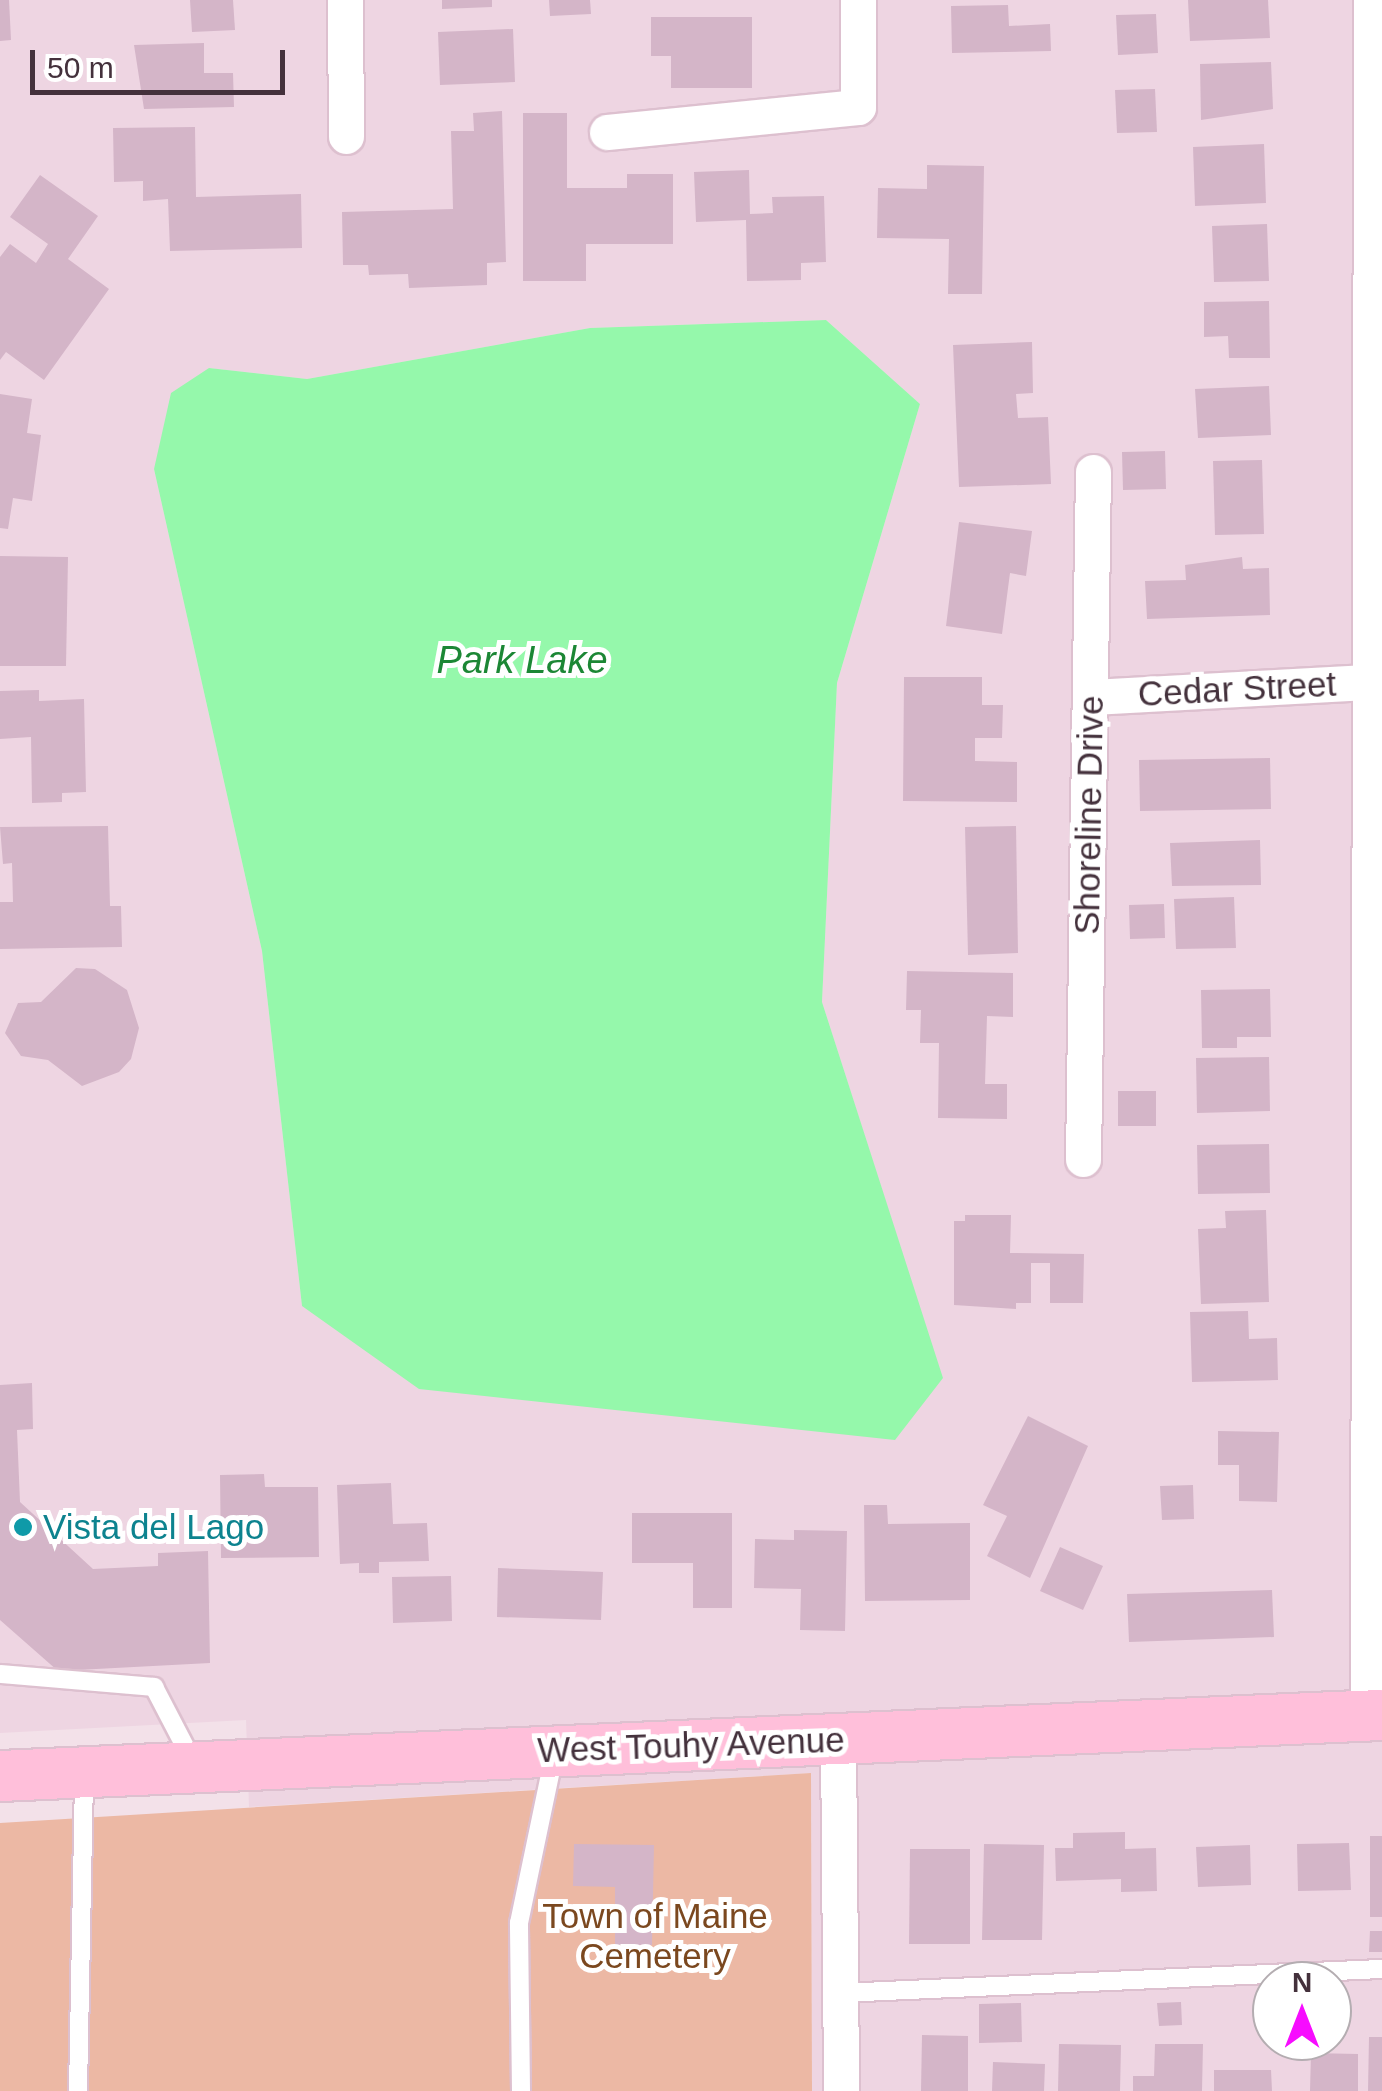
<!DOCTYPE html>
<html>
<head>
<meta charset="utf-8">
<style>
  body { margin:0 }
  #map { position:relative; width:1382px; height:2091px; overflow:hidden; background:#f3e1e9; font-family:Helvetica,sans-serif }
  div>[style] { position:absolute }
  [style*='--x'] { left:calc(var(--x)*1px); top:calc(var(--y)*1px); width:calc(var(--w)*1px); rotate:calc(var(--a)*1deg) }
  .residential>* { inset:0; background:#eed5e2 }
  .green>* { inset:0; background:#ecb8a4 }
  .water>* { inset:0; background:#95f8ab }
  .building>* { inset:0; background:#d4b5c8 }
  .roads { filter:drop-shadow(2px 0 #ddc0cf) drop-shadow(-2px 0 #ddc0cf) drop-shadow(0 2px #ddc0cf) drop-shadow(0 -2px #ddc0cf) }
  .service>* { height:18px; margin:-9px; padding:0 9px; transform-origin:9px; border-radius:9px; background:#fff }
  .minor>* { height:35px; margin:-17.5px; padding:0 17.5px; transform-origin:17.5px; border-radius:17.5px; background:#fff }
  .secondary>* { height:50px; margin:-25px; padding:0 25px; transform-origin:25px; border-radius:25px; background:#ffbfda }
  .dots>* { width:28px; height:28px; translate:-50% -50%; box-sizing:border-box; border:5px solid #fff; border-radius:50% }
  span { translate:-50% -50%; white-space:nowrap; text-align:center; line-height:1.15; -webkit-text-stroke:10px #fff; paint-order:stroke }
  .street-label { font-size:35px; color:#44313c }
  .culture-label { font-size:35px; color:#0d838f }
  .left { translate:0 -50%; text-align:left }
  .park-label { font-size:35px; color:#7b481f }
  .water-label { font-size:38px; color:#1c8735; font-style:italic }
  .north { position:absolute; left:1252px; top:1961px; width:100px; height:100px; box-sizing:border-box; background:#fff; border:2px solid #b4adb1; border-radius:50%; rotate:0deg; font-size:28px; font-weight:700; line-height:40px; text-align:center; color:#44313c }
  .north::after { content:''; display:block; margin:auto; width:35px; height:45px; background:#f70cff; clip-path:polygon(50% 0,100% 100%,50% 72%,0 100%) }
  .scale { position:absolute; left:30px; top:50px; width:255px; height:45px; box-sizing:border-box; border:5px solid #44313c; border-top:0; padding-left:12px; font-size:30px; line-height:35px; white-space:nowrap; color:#44313c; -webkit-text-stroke:8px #fff; paint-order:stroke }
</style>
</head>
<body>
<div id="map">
  <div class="residential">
    <i style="clip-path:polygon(evenodd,0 0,1382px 0,1382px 2091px,812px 2091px,811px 1773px,249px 1807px,246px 1720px,0 1733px,0 0,826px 320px,920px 404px,837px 683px,822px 1002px,942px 1378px,302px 1306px,262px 951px,154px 469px,209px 368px,307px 379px,590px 328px,826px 320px,0 0,1272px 1981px,1332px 1981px,1332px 2041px,1272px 2041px,1272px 1981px)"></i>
  </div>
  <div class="green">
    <i style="clip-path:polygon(811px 1773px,812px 2091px,0 2091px,0 1823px)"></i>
  </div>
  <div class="water">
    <i style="clip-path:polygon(826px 320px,920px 404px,837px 683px,822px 1002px,943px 1378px,895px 1440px,419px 1389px,302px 1306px,262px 951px,154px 469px,171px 393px,209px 368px,307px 379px,590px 328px)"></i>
  </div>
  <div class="building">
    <i style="clip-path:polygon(0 0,9px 0,11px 40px,0 41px)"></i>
    <i style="clip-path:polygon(190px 0,233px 0,235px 30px,192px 32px)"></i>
    <i style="clip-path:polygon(442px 0,492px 0,492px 7px,442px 9px)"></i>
    <i style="clip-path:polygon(549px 0,590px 0,591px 14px,550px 16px)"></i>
    <i style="clip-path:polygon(1188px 0,1268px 0,1270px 38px,1190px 41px)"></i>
    <i style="clip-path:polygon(1008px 5px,1009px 26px,1050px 24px,1051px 51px,952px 53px,951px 6px)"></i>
    <i style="clip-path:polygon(1156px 14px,1158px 53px,1118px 55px,1116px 15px)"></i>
    <i style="clip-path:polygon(651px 17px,752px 17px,752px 88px,671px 88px,671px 56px,651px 56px)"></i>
    <i style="clip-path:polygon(513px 29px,515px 82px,440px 85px,438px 32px)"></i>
    <i style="clip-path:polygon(204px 43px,204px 73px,233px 73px,234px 107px,144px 109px,134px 45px)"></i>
    <i style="clip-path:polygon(1271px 62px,1273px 109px,1201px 120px,1200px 64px)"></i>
    <i style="clip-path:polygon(1155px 89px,1157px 132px,1117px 133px,1115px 90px)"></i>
    <i style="clip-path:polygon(502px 111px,506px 262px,487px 263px,487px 285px,409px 288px,408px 274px,369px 275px,368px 265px,343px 265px,342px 212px,453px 209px,451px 131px,474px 131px,473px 113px)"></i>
    <i style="clip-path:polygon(523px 113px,567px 113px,567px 188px,627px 188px,627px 174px,673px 174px,673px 244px,586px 244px,586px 281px,523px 281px)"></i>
    <i style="clip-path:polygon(195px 127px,196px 197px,301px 194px,302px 248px,170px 251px,168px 199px,143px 201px,143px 181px,114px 182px,113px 128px)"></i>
    <i style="clip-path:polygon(1264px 144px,1266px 203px,1195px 206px,1193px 147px)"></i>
    <i style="clip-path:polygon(927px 165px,984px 166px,982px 294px,948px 294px,949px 239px,877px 238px,878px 188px,927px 189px)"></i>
    <i style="clip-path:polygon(749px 170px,750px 214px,773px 213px,772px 197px,824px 196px,826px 262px,801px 263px,801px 280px,747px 281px,746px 220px,696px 222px,694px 172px)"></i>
    <i style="clip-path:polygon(40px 175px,98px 216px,68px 259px,109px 289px,44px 380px,6px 352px,0 360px,0 257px,10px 244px,36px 263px,48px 244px,10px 217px)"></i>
    <i style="clip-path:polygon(1267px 224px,1269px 281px,1214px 282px,1212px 226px)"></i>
    <i style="clip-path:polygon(1269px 301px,1270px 358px,1229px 358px,1228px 336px,1204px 337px,1204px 302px)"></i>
    <i style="clip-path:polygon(1032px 342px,1033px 393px,1016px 394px,1018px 418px,1048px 417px,1051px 484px,959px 487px,953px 345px)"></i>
    <i style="clip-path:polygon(1269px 386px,1271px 435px,1198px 438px,1195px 389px)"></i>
    <i style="clip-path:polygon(0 394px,32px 399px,27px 433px,41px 435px,32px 501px,13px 498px,8px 529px,0 528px)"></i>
    <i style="clip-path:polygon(1165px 451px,1166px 489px,1123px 490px,1122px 452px)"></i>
    <i style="clip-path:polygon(1262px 460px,1264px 534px,1215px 535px,1213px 461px)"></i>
    <i style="clip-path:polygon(959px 522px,1032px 531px,1026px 576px,1010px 573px,1002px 634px,946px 626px)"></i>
    <i style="clip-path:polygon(0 556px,68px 557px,66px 666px,0 666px)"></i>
    <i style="clip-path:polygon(1242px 557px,1243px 569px,1269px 568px,1270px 615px,1147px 619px,1145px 581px,1186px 580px,1185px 565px)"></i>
    <i style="clip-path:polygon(904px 677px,982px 677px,982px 705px,1003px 705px,1002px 738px,975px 738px,975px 761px,1017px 762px,1017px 802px,903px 801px)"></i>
    <i style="clip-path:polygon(39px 690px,39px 701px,84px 699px,86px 792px,62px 793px,62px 802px,32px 803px,31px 737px,0 739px,0 691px)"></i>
    <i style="clip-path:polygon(1270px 758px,1271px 809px,1140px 811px,1139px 760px)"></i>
    <i style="clip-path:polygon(108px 826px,110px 906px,121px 906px,122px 947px,0 949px,0 902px,13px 902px,12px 863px,3px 864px,0 827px)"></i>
    <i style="clip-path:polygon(1016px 826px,1018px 953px,968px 955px,965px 827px)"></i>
    <i style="clip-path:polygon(1260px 840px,1261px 885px,1172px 886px,1170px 843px)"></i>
    <i style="clip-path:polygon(1234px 897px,1236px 948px,1176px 949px,1174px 899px)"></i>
    <i style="clip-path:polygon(1164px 904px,1165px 938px,1130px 939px,1129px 905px)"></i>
    <i style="clip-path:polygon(76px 968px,95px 969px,127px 990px,139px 1028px,131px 1059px,119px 1072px,82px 1086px,48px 1060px,21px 1056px,5px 1033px,18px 1003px,41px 1002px)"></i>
    <i style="clip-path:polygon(907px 971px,1013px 973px,1013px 1017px,987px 1016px,985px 1084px,1007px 1084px,1007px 1119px,938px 1118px,939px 1043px,920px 1043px,921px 1010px,906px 1010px)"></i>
    <i style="clip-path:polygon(1270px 989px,1271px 1037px,1237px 1037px,1237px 1048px,1202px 1048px,1201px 990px)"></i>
    <i style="clip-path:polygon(1269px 1057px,1270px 1111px,1197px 1113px,1196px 1058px)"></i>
    <i style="clip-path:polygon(1118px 1091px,1156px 1091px,1156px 1126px,1118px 1126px)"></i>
    <i style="clip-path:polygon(1269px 1144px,1270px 1193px,1198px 1194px,1197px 1145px)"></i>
    <i style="clip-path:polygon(1266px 1210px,1269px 1302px,1201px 1304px,1198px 1229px,1226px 1228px,1225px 1211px)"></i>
    <i style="clip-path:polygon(965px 1215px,1011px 1215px,1010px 1253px,1084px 1254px,1083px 1303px,1050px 1303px,1050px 1263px,1031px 1263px,1031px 1303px,1016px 1303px,1016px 1309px,954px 1305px,954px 1221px,965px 1221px)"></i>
    <i style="clip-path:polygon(1248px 1311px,1249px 1339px,1277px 1338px,1278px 1380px,1192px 1382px,1190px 1312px)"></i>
    <i style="clip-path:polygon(32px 1383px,33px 1429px,17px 1430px,20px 1502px,93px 1569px,158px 1566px,158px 1553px,208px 1551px,210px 1663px,58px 1671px,0 1620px,0 1385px)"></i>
    <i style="clip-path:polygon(1028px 1416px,1088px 1446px,1030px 1578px,987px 1556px,1007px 1516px,983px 1505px)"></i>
    <i style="clip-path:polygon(1218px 1431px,1279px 1432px,1277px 1502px,1239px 1501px,1239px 1465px,1218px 1465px)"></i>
    <i style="clip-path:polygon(264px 1474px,265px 1487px,318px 1487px,319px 1557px,221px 1558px,220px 1475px)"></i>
    <i style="clip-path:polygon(391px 1483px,393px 1524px,427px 1523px,429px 1561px,379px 1562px,379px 1573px,359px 1573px,359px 1563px,340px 1564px,337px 1485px)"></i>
    <i style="clip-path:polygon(1193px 1485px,1194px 1519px,1162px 1520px,1160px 1486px)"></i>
    <i style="clip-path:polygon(864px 1505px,887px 1505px,888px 1524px,970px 1523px,970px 1600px,865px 1601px)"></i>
    <i style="clip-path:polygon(632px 1513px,732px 1513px,732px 1608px,693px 1608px,693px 1563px,632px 1563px)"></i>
    <i style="clip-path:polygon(794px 1530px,847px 1531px,845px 1631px,800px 1630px,801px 1589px,754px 1588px,755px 1539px,794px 1540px)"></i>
    <i style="clip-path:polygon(1060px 1547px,1103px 1566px,1083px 1610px,1040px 1591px)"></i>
    <i style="clip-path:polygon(498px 1568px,603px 1572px,601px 1620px,497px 1617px)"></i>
    <i style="clip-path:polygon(451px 1576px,452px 1621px,393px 1623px,392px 1577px)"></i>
    <i style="clip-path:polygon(1272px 1590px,1274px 1637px,1129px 1642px,1127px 1594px)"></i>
    <i style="clip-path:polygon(1125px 1832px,1125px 1849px,1156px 1848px,1157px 1891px,1121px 1892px,1121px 1879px,1056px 1881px,1055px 1848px,1073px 1848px,1073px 1833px)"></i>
    <i style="clip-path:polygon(1370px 1836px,1382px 1836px,1382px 1917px,1370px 1917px)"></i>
    <i style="clip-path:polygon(1349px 1843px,1351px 1890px,1298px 1891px,1297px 1844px)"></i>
    <i style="clip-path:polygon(574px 1844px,654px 1845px,652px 1945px,615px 1945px,615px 1887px,573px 1886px)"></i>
    <i style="clip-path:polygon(984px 1844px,1044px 1845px,1042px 1940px,982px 1940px)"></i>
    <i style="clip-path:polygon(1250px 1845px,1251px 1885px,1198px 1887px,1196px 1847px)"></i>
    <i style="clip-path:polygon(910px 1849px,970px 1849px,970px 1944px,909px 1944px)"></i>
    <i style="clip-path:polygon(1370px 1931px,1382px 1931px,1382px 1952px,1369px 1952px)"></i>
    <i style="clip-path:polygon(1181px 2002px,1182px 2025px,1159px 2026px,1157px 2003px)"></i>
    <i style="clip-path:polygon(1021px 2003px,1022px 2042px,979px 2043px,979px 2004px)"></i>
    <i style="clip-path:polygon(922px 2035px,968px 2036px,968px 2091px,921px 2091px)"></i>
    <i style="clip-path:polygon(1369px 2037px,1382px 2037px,1382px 2091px,1368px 2091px)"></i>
    <i style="clip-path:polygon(1059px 2044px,1121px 2045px,1120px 2091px,1058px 2091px)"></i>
    <i style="clip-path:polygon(1155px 2044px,1203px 2044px,1202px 2091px,1133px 2091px,1133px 2076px,1154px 2076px)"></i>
    <i style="clip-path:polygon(1311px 2053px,1358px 2054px,1358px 2091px,1310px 2091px)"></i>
    <i style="clip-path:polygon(993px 2062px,1045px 2064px,1044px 2091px,992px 2091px)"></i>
    <i style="clip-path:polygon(1214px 2070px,1271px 2070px,1272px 2091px,1214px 2091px)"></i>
  </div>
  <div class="roads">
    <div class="service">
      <i style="--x:0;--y:1674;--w:155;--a:4.8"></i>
      <i style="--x:154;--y:1687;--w:85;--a:62.5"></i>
      <i style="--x:840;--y:1993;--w:543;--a:-2.54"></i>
      <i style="--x:78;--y:2091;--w:314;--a:-88.9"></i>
      <i style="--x:521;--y:2091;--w:168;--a:-90.7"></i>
      <i style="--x:519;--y:1923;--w:172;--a:-78.2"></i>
    </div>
    <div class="minor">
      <i style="--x:345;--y:0;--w:136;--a:89.6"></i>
      <i style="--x:607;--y:132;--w:252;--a:-5.7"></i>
      <i style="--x:858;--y:107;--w:107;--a:-90"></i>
      <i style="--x:1091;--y:697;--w:291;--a:-3.1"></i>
      <i style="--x:1083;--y:1159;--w:687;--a:-89.17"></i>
      <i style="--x:1368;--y:1716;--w:1716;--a:-89.9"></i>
      <i style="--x:838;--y:1739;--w:352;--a:89.5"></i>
    </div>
    <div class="secondary">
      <i style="--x:0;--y:1776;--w:1383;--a:-2.53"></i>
    </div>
  </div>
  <div class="dots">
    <i style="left:23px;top:1527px;background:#0f9aa8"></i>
  </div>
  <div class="street-label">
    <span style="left:1237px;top:689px;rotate:-3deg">Cedar Street</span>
    <span style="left:1089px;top:815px;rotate:-89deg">Shoreline Drive</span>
    <span style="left:691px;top:1745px;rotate:-2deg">West Touhy Avenue</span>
  </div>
  <div class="culture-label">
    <span class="left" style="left:43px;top:1527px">Vista del Lago</span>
  </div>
  <div class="park-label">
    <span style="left:655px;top:1936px">Town of Maine<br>Cemetery</span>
  </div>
  <div class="water-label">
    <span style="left:522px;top:661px">Park Lake</span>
  </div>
  <div class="north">N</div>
  <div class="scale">50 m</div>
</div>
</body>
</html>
